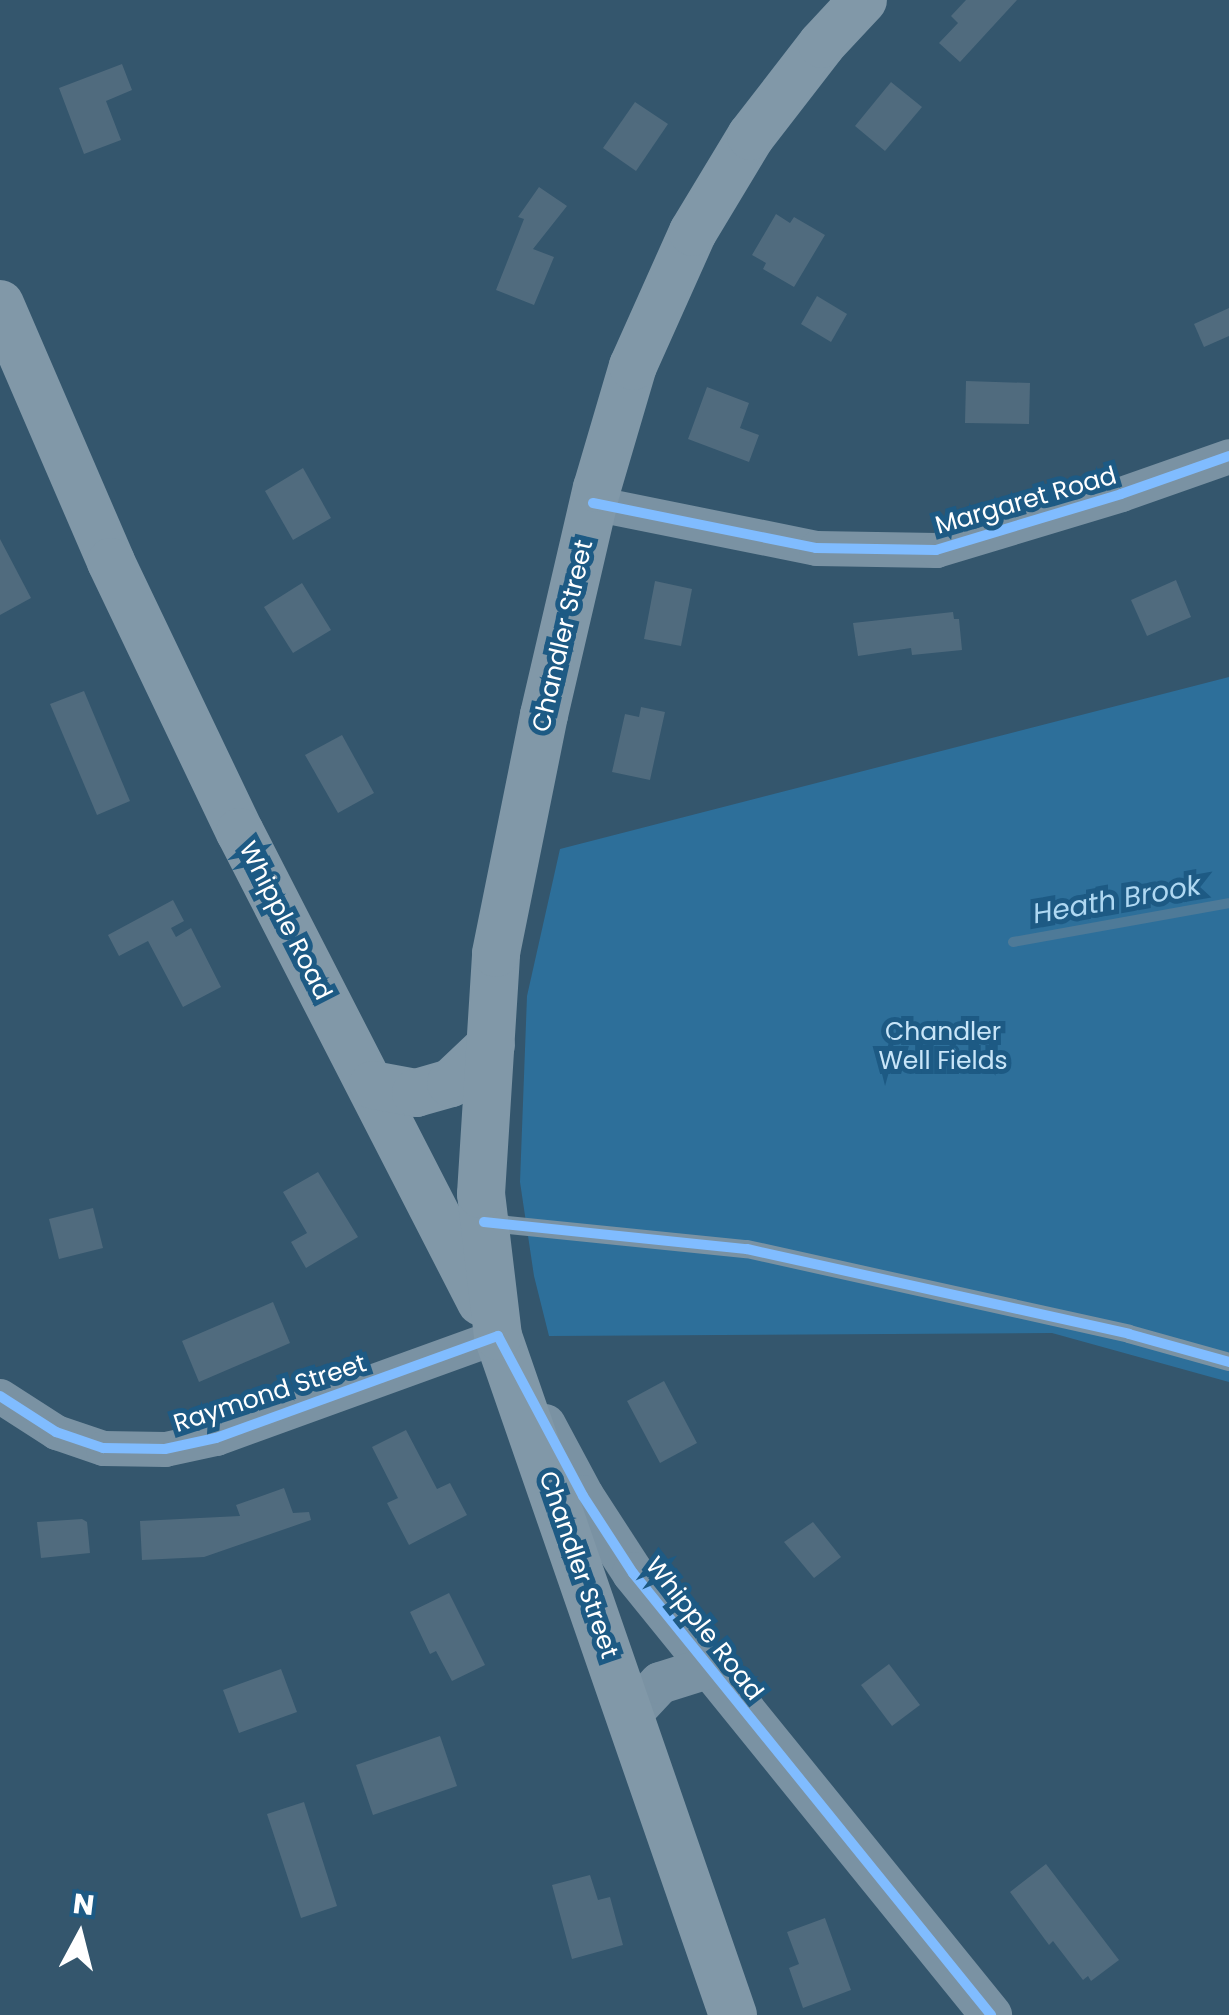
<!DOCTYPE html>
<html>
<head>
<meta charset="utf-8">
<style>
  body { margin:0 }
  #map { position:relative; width:1229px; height:2015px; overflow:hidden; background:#34566d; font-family:Poppins,sans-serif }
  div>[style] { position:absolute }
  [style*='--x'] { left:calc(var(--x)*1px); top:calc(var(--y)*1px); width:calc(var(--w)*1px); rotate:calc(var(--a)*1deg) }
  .green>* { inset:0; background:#2d6f9a }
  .stream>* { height:10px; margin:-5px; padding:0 5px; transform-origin:5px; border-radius:5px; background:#4e7a98 }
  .building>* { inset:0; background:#506b7e }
  .service>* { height:18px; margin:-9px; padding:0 9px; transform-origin:9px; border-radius:9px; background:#7a92a3 }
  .minor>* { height:35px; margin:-17.5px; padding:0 17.5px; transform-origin:17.5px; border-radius:17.5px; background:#7a92a3 }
  .tertiary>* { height:42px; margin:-21px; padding:0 21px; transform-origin:21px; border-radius:21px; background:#7a92a3 }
  .secondary>* { height:48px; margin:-24px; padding:0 24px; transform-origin:24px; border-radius:24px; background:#8198a8 }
  .cycleway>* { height:10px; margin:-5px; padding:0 5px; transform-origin:5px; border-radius:5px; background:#80bcff }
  span { translate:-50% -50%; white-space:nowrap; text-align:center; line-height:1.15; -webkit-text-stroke:10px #1d5a84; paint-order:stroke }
  .street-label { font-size:25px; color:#fff }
  .park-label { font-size:25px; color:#c8e5f8 }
  .water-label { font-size:28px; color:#afd8f2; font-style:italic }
  .north { position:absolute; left:30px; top:1885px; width:100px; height:100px; -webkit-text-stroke:8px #1d5a84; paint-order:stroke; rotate:7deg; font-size:28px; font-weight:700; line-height:40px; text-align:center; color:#fff }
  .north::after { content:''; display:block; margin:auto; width:35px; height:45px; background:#fff; clip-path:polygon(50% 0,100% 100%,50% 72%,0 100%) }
</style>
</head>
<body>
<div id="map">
  <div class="green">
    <i style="clip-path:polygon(1229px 677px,1229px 1382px,1052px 1333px,549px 1336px,534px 1276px,520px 1182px,527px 996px,560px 849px)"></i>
  </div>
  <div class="stream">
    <i style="--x:1013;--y:942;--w:219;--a:-10.2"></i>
  </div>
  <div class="building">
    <i style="clip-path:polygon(966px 0,1017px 0,960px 62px,939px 43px,958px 23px,951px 16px)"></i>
    <i style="clip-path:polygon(122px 64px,132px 90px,106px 101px,121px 140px,84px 154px,59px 88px)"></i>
    <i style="clip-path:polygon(891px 82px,922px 107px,885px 151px,855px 126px)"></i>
    <i style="clip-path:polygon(635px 102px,668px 124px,636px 171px,603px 148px)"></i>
    <i style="clip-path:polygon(539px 187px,567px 206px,533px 249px,554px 257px,534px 305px,496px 290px,524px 219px,518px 217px)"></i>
    <i style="clip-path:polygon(776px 214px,790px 223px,794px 217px,825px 235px,794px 287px,763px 269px,766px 263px,752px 255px)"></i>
    <i style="clip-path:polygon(817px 296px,847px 314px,831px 342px,801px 324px)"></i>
    <i style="clip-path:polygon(1229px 308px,1229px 336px,1204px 347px,1194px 324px)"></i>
    <i style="clip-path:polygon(966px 381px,1030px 383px,1029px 424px,965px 423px)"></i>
    <i style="clip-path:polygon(707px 387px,749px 403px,740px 428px,759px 435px,749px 462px,688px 439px)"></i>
    <i style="clip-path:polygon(303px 468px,331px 518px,293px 540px,265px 491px)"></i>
    <i style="clip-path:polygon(0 539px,31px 598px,0 615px)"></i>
    <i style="clip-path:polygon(1176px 580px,1191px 617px,1147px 636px,1131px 600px)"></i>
    <i style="clip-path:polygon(655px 581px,692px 589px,681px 646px,644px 639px)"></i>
    <i style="clip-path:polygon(302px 583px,331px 630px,293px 653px,264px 607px)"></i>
    <i style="clip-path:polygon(953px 612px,954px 619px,959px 619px,962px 650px,912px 655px,911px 648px,858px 656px,853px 623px)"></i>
    <i style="clip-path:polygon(84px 691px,130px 801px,97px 815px,50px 704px)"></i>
    <i style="clip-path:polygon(641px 707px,665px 712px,650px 780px,612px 772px,625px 714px,639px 717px)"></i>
    <i style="clip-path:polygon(342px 735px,374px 793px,338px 813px,305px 755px)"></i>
    <i style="clip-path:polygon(173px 900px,184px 921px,171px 928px,176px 937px,191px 928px,221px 987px,183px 1007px,148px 941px,119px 956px,108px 935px)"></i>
    <i style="clip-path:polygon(318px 1172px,358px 1237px,306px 1268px,291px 1242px,307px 1233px,283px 1192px)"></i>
    <i style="clip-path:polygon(93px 1208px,103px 1248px,59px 1259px,49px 1219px)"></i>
    <i style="clip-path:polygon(273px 1302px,290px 1343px,199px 1382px,182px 1341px)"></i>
    <i style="clip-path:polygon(664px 1381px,697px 1443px,660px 1463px,627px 1401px)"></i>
    <i style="clip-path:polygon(406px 1430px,437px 1489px,450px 1483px,467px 1515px,409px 1545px,387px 1503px,398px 1498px,372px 1447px)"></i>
    <i style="clip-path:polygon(284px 1488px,293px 1513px,309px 1512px,311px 1520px,204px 1557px,142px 1560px,140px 1521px,240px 1516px,236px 1505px)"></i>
    <i style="clip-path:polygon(82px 1519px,87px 1522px,90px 1553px,41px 1558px,37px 1522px)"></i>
    <i style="clip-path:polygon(813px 1522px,841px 1557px,814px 1578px,784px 1542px)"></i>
    <i style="clip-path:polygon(449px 1593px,485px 1665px,452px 1681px,436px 1651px,430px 1654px,410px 1612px)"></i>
    <i style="clip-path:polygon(889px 1664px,920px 1705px,892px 1726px,861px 1685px)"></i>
    <i style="clip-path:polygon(281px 1669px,297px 1712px,239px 1733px,223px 1690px)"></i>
    <i style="clip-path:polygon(440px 1736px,457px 1786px,373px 1815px,356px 1765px)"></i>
    <i style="clip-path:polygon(304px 1802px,337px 1906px,301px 1918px,267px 1814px)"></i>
    <i style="clip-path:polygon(1046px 1864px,1119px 1960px,1091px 1981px,1088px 1976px,1083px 1980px,1053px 1941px,1049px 1945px,1010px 1892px)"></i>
    <i style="clip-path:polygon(590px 1875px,598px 1900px,610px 1897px,623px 1945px,572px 1959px,552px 1885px)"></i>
    <i style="clip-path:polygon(825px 1918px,851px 1990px,803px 2008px,789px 1968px,799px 1964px,787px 1932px)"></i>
  </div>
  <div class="service">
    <i style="--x:489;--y:1223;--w:259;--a:5.8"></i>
    <i style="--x:747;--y:1249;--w:391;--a:12.5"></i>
    <i style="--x:1129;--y:1334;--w:104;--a:15.6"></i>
  </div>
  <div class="minor">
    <i style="--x:593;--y:503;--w:227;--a:11.4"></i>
    <i style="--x:816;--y:548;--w:120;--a:1"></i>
    <i style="--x:936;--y:550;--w:193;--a:-16.8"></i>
    <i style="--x:1121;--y:494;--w:114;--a:-19.4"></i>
    <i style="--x:0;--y:1396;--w:67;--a:32.7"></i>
    <i style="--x:56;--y:1432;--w:50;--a:18.8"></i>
    <i style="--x:103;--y:1448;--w:62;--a:0.9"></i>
    <i style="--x:165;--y:1449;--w:52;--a:-12.2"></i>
    <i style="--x:216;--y:1438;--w:300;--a:-19.9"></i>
  </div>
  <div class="tertiary">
    <i style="--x:545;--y:1425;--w:81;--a:61.8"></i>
    <i style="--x:583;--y:1496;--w:92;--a:57"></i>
    <i style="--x:633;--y:1573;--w:569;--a:50.99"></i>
    <i style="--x:629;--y:1716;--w:45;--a:-46.8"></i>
    <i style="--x:660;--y:1683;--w:50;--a:-17.4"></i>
  </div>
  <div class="secondary">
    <i style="--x:0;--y:304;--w:281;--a:66.7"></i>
    <i style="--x:111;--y:562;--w:299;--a:64.5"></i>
    <i style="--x:240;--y:832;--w:528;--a:62.85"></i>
    <i style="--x:373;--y:1085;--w:44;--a:10.5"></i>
    <i style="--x:416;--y:1093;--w:36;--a:-16"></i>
    <i style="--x:451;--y:1083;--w:55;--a:-43.5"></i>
    <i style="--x:733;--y:2015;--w:719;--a:-109.09"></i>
    <i style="--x:498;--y:1336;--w:143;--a:-96.8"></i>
    <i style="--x:481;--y:1194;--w:241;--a:-86.4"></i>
    <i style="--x:496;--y:953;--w:243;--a:-78.6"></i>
    <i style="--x:544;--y:715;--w:233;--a:-76.9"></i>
    <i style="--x:597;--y:488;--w:127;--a:-73.6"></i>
    <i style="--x:633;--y:366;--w:147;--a:-65.9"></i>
    <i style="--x:693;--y:232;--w:112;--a:-58.9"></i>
    <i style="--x:751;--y:136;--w:116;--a:-52.3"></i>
    <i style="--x:822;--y:44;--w:60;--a:-47"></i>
  </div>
  <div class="cycleway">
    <i style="--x:593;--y:503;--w:227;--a:11.4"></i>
    <i style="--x:816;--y:548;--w:120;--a:1"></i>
    <i style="--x:936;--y:550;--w:193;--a:-16.8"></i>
    <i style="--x:1121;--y:494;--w:114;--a:-19.4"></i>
    <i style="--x:484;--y:1222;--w:264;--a:5.9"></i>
    <i style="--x:747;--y:1249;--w:391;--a:12.5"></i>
    <i style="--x:1129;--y:1334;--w:104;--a:15.6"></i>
    <i style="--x:0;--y:1396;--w:67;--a:32.7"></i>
    <i style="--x:56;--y:1432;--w:50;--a:18.8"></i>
    <i style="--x:103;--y:1448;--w:62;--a:0.9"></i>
    <i style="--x:165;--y:1449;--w:52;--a:-12.2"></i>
    <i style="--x:216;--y:1438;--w:300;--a:-19.9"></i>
    <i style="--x:498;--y:1336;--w:181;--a:62"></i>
    <i style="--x:583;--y:1496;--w:92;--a:57"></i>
    <i style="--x:633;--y:1573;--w:569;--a:50.99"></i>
  </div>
  <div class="street-label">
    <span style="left:1026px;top:501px;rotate:-16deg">Margaret Road</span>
    <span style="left:563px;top:636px;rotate:-77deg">Chandler Street</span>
    <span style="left:285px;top:921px;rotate:63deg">Whipple Road</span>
    <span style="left:270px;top:1394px;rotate:-18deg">Raymond Street</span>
    <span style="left:578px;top:1565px;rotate:71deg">Chandler Street</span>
    <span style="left:704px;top:1629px;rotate:52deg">Whipple Road</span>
  </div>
  <div class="park-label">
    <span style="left:943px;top:1047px">Chandler<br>Well Fields</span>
  </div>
  <div class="water-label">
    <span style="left:1117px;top:900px;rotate:-10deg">Heath Brook</span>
  </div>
  <div class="north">N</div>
</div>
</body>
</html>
